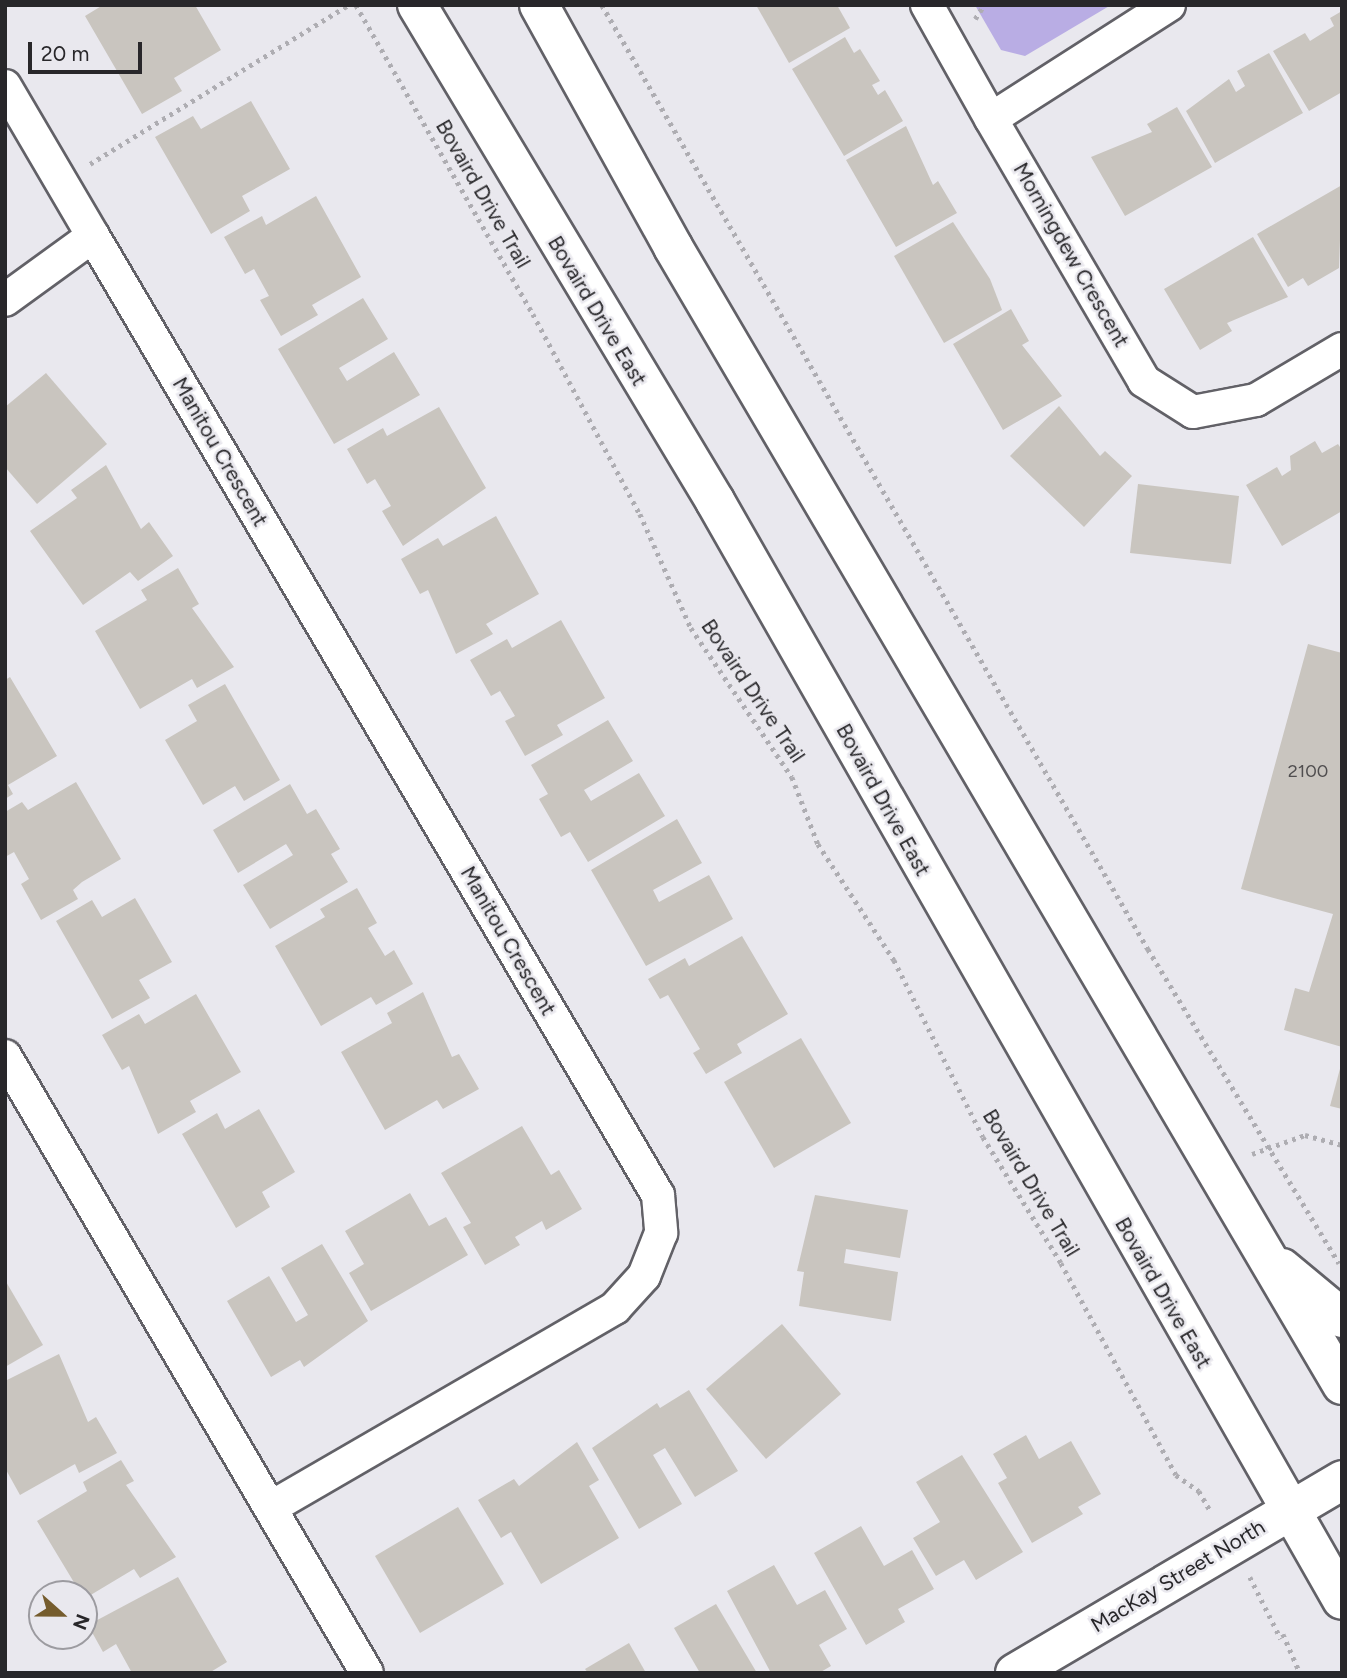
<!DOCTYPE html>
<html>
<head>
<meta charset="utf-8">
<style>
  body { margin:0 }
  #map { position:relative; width:1347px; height:1678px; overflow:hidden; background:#e9e8ee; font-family:Figtree,sans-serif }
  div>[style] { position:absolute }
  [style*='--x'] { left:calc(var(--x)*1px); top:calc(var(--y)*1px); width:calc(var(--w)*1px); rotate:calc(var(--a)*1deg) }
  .green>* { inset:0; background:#b9ade4 }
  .building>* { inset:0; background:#c9c5bf }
  .path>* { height:4.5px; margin-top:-2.25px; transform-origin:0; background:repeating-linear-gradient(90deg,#aeadb2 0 3.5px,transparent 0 8.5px) }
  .roads { filter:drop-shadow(2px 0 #626167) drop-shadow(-2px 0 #626167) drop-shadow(0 2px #626167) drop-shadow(0 -2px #626167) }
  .street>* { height:32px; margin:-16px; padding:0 16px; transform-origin:16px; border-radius:16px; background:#fff }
  .secondary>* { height:38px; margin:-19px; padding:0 19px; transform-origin:19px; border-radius:19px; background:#fff }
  span { translate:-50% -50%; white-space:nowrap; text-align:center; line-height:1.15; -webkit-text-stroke:5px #e9e8ee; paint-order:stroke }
  .number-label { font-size:18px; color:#504e4f }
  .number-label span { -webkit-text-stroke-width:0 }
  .street-label { font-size:21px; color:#28272a }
  .frame { position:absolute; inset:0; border:7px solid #28272a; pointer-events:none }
  .north { position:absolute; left:28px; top:1580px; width:70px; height:70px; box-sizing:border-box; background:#e9e8ee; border:2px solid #9c9ba0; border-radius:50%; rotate:111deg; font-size:19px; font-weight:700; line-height:28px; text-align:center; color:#28272a }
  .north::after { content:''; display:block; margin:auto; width:24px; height:32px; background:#755c2d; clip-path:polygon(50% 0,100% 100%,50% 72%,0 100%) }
  .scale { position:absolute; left:28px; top:42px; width:114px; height:32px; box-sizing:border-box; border:4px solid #28272a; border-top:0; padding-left:9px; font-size:21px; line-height:24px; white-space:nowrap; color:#28272a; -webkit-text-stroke:5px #e9e8ee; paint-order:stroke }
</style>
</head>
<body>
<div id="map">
  <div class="green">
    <i style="clip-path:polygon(975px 5px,1111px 5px,1025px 56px,1001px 50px)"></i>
  </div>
  <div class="building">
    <i style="clip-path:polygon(103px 5px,195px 5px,221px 50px,174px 78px,182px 91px,142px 114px,85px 16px)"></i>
    <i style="clip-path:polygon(756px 5px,837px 5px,850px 28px,789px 63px)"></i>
    <i style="clip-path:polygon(1342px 11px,1342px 92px,1309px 111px,1273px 51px,1305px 33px,1310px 41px,1334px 26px,1330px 18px)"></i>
    <i style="clip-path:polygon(845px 37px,854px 53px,860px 49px,880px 81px,872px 85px,878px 95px,885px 90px,903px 121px,844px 156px,792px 69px)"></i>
    <i style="clip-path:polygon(1269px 53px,1303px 113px,1215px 163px,1186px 111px,1229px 79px,1236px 92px,1245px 86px,1237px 71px)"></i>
    <i style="clip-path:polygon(251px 101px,290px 169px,242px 196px,250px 211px,211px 234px,155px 137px,193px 116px,201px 129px)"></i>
    <i style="clip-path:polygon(1177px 107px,1212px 167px,1125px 216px,1091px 157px,1152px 132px,1147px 124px)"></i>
    <i style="clip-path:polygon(906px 126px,933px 185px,938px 181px,957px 213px,896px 247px,846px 160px)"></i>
    <i style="clip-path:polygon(1342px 185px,1339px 268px,1308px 286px,1303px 278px,1288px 287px,1257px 234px)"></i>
    <i style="clip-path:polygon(316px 196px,361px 277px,312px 305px,318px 315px,281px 336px,260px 300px,269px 296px,254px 269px,245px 274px,224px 237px,262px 216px,266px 225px)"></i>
    <i style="clip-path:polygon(953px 222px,990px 279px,1002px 310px,944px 343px,894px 256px)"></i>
    <i style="clip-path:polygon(1253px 237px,1288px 297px,1227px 323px,1232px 331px,1200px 350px,1164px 289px)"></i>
    <i style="clip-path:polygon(363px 298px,388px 339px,339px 368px,347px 381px,394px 352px,420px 395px,334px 444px,278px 349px)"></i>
    <i style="clip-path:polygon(1011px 309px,1029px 341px,1022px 345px,1062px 396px,1003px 430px,953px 344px)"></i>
    <i style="clip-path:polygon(46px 373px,107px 444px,37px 504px,5px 467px,5px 407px)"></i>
    <i style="clip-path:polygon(1059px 406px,1100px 456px,1105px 451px,1132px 476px,1084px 527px,1010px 456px)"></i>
    <i style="clip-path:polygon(439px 407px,486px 488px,403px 546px,382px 511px,391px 506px,375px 479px,367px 484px,347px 449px,383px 428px,387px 436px)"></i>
    <i style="clip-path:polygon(1315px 441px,1322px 453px,1338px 444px,1342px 450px,1342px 511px,1282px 546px,1246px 485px,1277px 467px,1282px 476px,1291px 470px,1290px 456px)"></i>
    <i style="clip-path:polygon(106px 465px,141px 529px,149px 522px,173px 556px,138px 581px,130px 572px,83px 605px,30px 531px,77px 498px,71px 490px)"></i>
    <i style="clip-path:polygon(1138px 484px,1239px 496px,1231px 564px,1130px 553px)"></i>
    <i style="clip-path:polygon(496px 516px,539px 594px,486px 624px,493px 634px,456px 654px,428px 590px,420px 594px,401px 559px,438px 538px,443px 546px)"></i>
    <i style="clip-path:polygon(178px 568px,199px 604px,192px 608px,234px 667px,197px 688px,192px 679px,140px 709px,95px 631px,147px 600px,141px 590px)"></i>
    <i style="clip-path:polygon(561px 620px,605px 698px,557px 725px,563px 735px,525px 756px,505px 721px,515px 716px,500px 691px,491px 696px,470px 660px,507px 639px,512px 648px)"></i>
    <i style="clip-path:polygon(1308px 644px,1342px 653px,1342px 1047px,1284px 1030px,1295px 988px,1309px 992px,1333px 914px,1241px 889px)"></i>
    <i style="clip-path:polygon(10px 677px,57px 756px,8px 785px,13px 794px,5px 799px,5px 680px)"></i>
    <i style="clip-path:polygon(225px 684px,280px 780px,244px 801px,235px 786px,203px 805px,165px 740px,197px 721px,188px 705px)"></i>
    <i style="clip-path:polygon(608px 720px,633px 761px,584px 790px,591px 801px,639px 773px,665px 816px,588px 862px,570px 832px,561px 837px,539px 799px,548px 794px,531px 765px)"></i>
    <i style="clip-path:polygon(76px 782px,121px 859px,82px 882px,73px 890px,78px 899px,41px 920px,21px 884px,29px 879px,14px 852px,5px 857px,5px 812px,22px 802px,28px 810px)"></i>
    <i style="clip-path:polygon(290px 784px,307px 814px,316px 809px,340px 849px,331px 854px,348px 882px,270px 929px,243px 885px,293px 855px,286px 844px,238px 873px,213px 830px)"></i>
    <i style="clip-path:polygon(677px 819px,702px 863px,653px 890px,659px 902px,709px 875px,733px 919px,646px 966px,591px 870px)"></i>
    <i style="clip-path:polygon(357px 888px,377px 923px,368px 928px,385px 956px,394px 950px,413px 984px,376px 1005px,371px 997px,321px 1026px,275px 946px,325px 917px,320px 909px)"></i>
    <i style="clip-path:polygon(135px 898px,172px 962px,139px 980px,150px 998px,112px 1019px,56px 921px,92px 900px,102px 917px)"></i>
    <i style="clip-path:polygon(742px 936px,788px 1014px,737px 1044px,742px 1053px,706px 1074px,693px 1053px,700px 1049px,668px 995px,660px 999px,648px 979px,685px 958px,689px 966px)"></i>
    <i style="clip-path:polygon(423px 992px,452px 1057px,459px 1054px,479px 1089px,443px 1109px,437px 1100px,385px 1130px,341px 1052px,392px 1023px,387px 1013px)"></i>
    <i style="clip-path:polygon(196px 994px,241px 1072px,190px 1101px,196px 1112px,158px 1134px,129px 1066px,122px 1070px,102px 1035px,139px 1014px,145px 1024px)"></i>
    <i style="clip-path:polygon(801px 1038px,851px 1123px,774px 1168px,724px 1082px)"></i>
    <i style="clip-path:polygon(1341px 1065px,1342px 1065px,1342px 1109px,1330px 1106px)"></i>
    <i style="clip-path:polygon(259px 1109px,295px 1172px,262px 1192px,270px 1207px,236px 1228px,182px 1134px,217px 1113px,225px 1129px)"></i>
    <i style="clip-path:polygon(522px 1126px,551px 1175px,559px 1170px,582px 1209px,546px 1230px,542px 1221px,515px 1237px,520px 1245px,485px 1265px,463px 1227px,471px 1223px,441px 1173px)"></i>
    <i style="clip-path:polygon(410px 1193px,429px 1226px,446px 1217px,468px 1255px,371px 1311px,349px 1273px,364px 1264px,345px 1231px)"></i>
    <i style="clip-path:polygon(815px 1195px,908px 1210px,900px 1258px,846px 1249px,844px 1263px,898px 1272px,891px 1321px,799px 1306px,804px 1272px,797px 1271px)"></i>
    <i style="clip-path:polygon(322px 1244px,368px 1321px,304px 1367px,300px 1360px,271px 1377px,227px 1301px,269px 1276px,296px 1322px,308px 1315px,281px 1268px)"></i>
    <i style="clip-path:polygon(5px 1280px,43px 1345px,5px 1367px)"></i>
    <i style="clip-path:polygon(782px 1324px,841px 1394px,766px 1459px,706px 1389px)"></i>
    <i style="clip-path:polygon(59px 1354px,88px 1422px,96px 1417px,117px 1453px,79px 1473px,75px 1464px,20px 1495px,5px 1468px,5px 1381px)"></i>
    <i style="clip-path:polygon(689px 1390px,738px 1471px,695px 1497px,665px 1448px,653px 1455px,682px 1504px,639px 1529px,592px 1448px,657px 1403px,660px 1408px)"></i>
    <i style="clip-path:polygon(1026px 1435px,1039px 1459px,1071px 1441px,1101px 1494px,1078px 1507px,1083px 1514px,1032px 1543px,998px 1483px,1007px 1478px,993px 1454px)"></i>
    <i style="clip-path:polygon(577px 1442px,599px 1480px,589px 1486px,619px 1538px,541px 1584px,511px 1532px,501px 1538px,478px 1500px,514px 1479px,519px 1486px)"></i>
    <i style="clip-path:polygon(962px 1455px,1023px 1552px,976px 1580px,964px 1560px,936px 1576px,913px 1538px,940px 1522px,916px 1482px)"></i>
    <i style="clip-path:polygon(121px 1460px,134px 1481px,126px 1485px,176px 1557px,140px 1578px,134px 1569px,84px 1599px,37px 1521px,87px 1491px,83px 1482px)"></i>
    <i style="clip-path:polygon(458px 1507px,504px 1584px,420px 1633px,375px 1556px)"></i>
    <i style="clip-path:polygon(861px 1526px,884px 1566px,912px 1550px,934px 1589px,898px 1609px,905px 1622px,866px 1645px,814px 1553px)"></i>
    <i style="clip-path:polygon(774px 1565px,797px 1605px,825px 1590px,847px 1629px,819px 1645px,831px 1666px,819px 1673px,771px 1673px,727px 1591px)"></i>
    <i style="clip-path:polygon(178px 1577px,227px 1662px,209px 1673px,132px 1673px,116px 1644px,103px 1652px,88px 1625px)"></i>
    <i style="clip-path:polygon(716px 1604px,757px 1673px,700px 1673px,674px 1628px)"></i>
    <i style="clip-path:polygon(629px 1643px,646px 1673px,588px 1673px,585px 1669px)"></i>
  </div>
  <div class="path">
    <i style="--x:356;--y:5;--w:356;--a:60.2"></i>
    <i style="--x:533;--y:314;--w:227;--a:61.9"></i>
    <i style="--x:640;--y:514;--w:125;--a:65.9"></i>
    <i style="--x:691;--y:628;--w:180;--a:55.9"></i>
    <i style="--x:792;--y:777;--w:72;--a:68.8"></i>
    <i style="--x:818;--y:844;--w:139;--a:56.8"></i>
    <i style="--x:894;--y:960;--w:198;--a:63.3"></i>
    <i style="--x:983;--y:1137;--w:148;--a:58.2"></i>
    <i style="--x:1061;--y:1263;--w:241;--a:61.5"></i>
    <i style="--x:1176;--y:1475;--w:28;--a:35"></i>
    <i style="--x:1199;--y:1491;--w:24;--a:60"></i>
    <i style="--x:602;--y:5;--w:1091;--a:59.96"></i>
    <i style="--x:1148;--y:949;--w:368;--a:58.7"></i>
    <i style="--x:975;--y:19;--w:17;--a:-57"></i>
    <i style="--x:90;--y:164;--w:303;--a:-31.6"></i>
    <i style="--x:1252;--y:1154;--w:56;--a:-19.7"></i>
    <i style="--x:1305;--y:1135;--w:38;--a:15"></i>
    <i style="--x:1250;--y:1577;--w:69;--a:63.4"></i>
    <i style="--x:1283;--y:1634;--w:43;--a:66.4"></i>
  </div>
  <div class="roads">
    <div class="street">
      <i style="--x:927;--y:5;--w:131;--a:60.7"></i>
      <i style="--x:1169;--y:5;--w:211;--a:147.4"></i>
      <i style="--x:991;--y:119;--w:303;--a:59.7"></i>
      <i style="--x:1144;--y:381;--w:58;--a:32.3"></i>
      <i style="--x:1193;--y:412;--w:64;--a:-10.8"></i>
      <i style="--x:1256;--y:400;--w:100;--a:-30.7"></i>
      <i style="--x:5;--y:86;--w:174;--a:59.6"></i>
      <i style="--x:93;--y:236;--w:109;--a:144"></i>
      <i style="--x:93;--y:236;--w:1113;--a:59.5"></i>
      <i style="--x:658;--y:1195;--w:38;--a:85"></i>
      <i style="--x:661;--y:1233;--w:46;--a:111.6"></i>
      <i style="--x:644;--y:1276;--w:43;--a:132.2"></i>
      <i style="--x:615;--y:1308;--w:395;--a:149.9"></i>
      <i style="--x:5;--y:1056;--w:715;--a:59.6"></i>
    </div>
    <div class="secondary">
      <i style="--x:417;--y:5;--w:579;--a:59"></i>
      <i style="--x:715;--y:501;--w:1265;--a:60.29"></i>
      <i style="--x:539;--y:5;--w:277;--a:61"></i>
      <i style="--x:673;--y:247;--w:1320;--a:59.55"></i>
      <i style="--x:1282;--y:1268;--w:78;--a:39.8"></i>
      <i style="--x:1015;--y:1673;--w:380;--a:-30.5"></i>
    </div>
  </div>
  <div class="number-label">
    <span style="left:1308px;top:771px">2100</span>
  </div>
  <div class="street-label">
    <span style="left:483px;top:194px;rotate:60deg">Bovaird Drive Trail</span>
    <span style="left:1071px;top:255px;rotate:60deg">Morningdew Crescent</span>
    <span style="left:597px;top:311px;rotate:59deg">Bovaird Drive East</span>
    <span style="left:220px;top:452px;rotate:60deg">Manitou Crescent</span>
    <span style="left:753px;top:691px;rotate:56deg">Bovaird Drive Trail</span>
    <span style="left:883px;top:800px;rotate:61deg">Bovaird Drive East</span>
    <span style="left:508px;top:941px;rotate:60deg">Manitou Crescent</span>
    <span style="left:1031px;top:1183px;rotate:59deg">Bovaird Drive Trail</span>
    <span style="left:1163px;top:1293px;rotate:60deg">Bovaird Drive East</span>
    <span style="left:1178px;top:1576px;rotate:-31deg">MacKay Street North</span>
  </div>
  <div class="frame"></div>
  <div class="north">N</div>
  <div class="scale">20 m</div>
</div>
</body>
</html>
